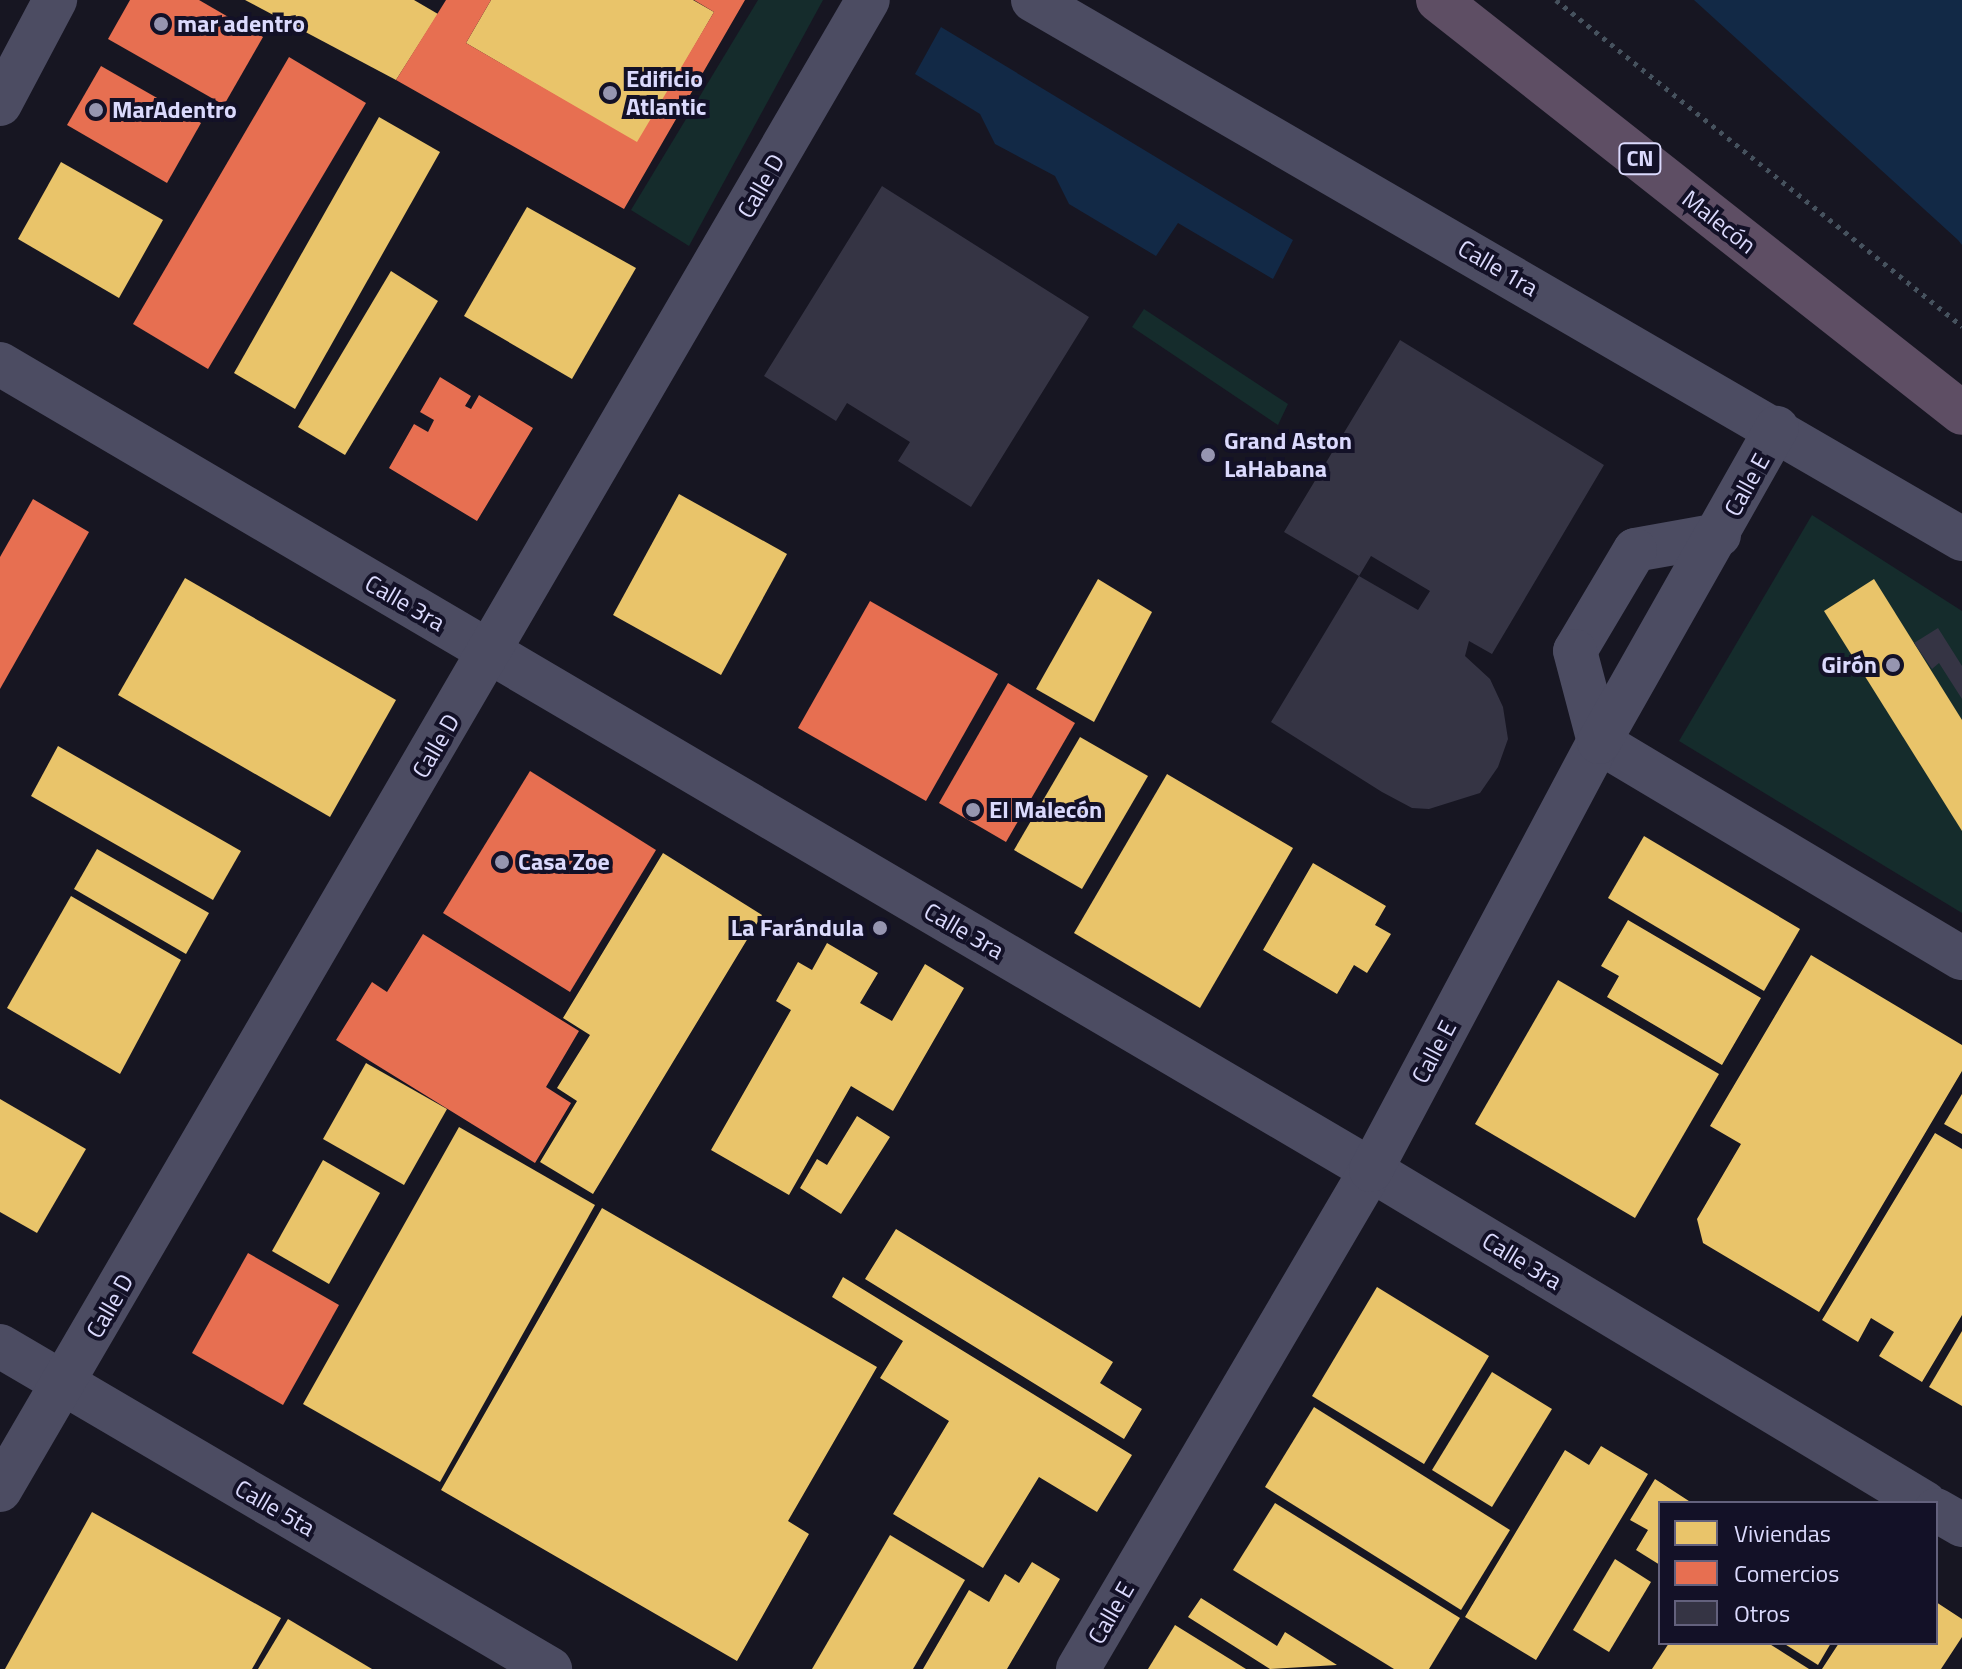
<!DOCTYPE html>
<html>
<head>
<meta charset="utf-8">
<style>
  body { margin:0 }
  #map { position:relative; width:1962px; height:1669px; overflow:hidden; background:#171622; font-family:"Titillium Web",sans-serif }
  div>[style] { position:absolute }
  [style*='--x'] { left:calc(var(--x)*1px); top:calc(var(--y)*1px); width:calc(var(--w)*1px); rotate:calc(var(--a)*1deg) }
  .green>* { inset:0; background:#152c2c }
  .water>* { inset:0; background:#122946 }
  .homes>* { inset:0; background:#e9c46a }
  .shops>* { inset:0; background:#e76f51 }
  .building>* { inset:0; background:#353444 }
  .path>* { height:5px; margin-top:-2.5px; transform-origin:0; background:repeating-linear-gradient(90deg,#46525e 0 4px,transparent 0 10px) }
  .minor>* { height:44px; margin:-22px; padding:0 22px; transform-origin:22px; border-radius:22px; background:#4c4c62 }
  .highway>* { height:44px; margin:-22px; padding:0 22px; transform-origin:22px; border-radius:22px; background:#5e4e64 }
  .dots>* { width:22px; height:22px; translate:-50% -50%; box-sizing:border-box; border:4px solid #131127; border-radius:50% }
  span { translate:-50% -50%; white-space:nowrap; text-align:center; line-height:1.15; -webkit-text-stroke:8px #131127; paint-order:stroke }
  .shield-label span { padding:2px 6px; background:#131127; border:2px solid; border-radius:6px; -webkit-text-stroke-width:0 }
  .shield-label { font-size:22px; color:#dbdafd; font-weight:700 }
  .poi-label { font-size:24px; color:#dbdafd; font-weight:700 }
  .left { translate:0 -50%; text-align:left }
  .right { translate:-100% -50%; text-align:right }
  .street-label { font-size:24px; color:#dbdafd }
  .legend { position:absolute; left:1658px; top:1501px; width:280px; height:144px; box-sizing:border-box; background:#131127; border:2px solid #63617d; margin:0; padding:10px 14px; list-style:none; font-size:24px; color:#dbdafd }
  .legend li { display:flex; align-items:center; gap:16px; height:40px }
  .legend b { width:40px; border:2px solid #63617d }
</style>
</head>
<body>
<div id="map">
  <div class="green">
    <i style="clip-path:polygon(758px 0,823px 0,689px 246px,631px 210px)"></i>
    <i style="clip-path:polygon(1144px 309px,1288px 404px,1278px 425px,1132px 327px)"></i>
    <i style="clip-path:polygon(1812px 515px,1962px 611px,1962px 913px,1679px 741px)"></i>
  </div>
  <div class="water">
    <i style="clip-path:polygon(1694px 0,1962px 0,1962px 245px,1958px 240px)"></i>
    <i style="clip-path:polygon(941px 27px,1293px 240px,1273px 279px,1178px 223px,1156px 256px,1069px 204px,1055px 176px,995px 144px,980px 114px,915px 74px)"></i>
  </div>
  <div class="homes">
    <i style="clip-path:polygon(245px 0,414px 0,438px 14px,396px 80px)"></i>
    <i style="clip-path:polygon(491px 0,693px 0,714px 12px,638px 144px,466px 43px)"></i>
    <i style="clip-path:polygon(379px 117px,440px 152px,295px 409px,234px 373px)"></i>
    <i style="clip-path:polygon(61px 162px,163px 220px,119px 298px,18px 239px)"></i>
    <i style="clip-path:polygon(527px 207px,636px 268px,572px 379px,464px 316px)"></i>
    <i style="clip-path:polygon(391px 271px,438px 301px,345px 455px,298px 427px)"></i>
    <i style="clip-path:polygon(679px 494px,787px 554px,721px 675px,613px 615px)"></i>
    <i style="clip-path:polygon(185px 578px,396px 700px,330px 817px,118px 695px)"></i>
    <i style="clip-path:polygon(1098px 579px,1152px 612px,1094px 722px,1036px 689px)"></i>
    <i style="clip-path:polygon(1874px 579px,1962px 720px,1962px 831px,1824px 611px)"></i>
    <i style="clip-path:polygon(1080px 737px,1148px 776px,1082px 889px,1014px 850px)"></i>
    <i style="clip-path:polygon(58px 746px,241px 851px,213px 900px,31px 796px)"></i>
    <i style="clip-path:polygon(1167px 774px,1293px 848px,1200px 1008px,1074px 933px)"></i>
    <i style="clip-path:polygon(1644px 836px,1800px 929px,1764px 991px,1608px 898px)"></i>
    <i style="clip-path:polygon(97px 849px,209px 913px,186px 954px,74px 889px)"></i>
    <i style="clip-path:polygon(663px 853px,762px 915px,593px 1194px,540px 1162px,577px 1101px,557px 1088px,590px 1035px,563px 1018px)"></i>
    <i style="clip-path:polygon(1313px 863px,1386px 906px,1375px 925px,1391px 934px,1367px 973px,1354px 965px,1337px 994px,1263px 950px)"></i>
    <i style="clip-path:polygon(71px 896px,181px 960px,120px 1074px,7px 1008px)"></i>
    <i style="clip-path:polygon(1628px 920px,1761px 998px,1722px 1065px,1607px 997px,1619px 976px,1601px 966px)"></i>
    <i style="clip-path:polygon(827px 943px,878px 973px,860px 1003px,892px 1021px,925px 964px,964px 988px,893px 1111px,851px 1086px,789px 1195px,711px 1150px,791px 1010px,776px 1001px,798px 962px,812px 970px)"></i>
    <i style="clip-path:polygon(1811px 955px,1962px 1045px,1962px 1071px,1819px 1312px,1703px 1243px,1697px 1219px,1741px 1144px,1710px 1126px)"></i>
    <i style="clip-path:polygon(1558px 980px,1719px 1074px,1635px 1218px,1475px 1124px)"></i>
    <i style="clip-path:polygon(366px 1063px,447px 1109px,404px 1185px,323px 1139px)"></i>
    <i style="clip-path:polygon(1962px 1094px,1962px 1134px,1944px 1124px)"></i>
    <i style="clip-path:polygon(0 1099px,86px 1149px,37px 1233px,0 1212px)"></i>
    <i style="clip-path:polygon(857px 1116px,890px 1137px,841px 1214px,800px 1188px,817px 1159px,827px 1165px)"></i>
    <i style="clip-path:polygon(459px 1127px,595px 1205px,440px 1482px,303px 1404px)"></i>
    <i style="clip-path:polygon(1935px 1133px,1962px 1149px,1962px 1315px,1922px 1382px,1879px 1356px,1894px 1332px,1871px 1318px,1858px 1342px,1822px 1320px)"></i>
    <i style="clip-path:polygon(323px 1160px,380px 1193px,329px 1284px,272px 1251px)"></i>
    <i style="clip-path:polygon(602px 1208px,877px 1367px,788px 1521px,809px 1534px,737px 1661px,441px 1490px)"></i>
    <i style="clip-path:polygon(896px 1229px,1113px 1362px,1100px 1383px,1142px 1409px,1124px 1439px,865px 1279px)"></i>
    <i style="clip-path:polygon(843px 1277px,1132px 1455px,1097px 1512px,1039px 1477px,983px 1568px,893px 1514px,949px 1421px,880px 1378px,903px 1341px,832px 1297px)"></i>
    <i style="clip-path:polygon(1377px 1287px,1489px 1356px,1424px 1464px,1312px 1396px)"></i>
    <i style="clip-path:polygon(1962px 1331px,1962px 1406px,1929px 1387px)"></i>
    <i style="clip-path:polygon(1492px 1372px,1552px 1409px,1492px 1507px,1432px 1470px)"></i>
    <i style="clip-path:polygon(1314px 1407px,1510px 1530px,1461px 1610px,1265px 1487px)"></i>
    <i style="clip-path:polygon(1601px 1446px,1648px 1474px,1536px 1660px,1465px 1617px,1565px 1450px,1589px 1465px)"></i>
    <i style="clip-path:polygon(1655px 1479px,1692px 1503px,1660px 1503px,1660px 1565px,1636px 1550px,1648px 1530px,1630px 1520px)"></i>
    <i style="clip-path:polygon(1275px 1503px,1460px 1618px,1429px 1669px,1394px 1669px,1233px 1570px)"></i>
    <i style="clip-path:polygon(92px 1512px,281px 1618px,252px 1669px,5px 1669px)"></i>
    <i style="clip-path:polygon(890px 1535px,965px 1580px,913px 1669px,812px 1669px)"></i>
    <i style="clip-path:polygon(1615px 1559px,1651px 1582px,1609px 1652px,1573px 1630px)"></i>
    <i style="clip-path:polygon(1032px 1562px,1060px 1579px,1007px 1669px,923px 1669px,969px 1590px,989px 1602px,1005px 1574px,1019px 1583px)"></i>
    <i style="clip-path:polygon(1201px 1598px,1277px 1646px,1285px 1632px,1337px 1665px,1270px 1669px,1188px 1617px)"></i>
    <i style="clip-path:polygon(1936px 1602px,1962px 1619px,1962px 1637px,1941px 1669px,1822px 1669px,1839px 1643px,1936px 1643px)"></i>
    <i style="clip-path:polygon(288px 1619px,372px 1669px,258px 1669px)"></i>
    <i style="clip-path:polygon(1175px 1625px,1246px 1669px,1148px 1669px)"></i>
    <i style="clip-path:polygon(1669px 1643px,1768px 1643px,1809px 1669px,1652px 1669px)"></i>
    <i style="clip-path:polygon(1783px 1643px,1831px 1643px,1818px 1665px)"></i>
  </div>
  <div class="shops">
    <i style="clip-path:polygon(130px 0,199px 0,263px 37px,224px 105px,108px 39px)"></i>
    <i style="clip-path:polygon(446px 0,491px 0,466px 43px,637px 142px,714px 12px,694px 0,745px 0,624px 209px,396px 80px)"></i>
    <i style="clip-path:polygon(289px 57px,366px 103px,208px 369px,133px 324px)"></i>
    <i style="clip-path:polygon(101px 66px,201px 123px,167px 183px,67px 125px)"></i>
    <i style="clip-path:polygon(440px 377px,471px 396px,465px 406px,471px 409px,479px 395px,533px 428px,477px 521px,389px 468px,414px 424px,428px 432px,434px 420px,420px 412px)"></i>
    <i style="clip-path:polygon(33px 499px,89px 532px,0 689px,0 557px)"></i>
    <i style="clip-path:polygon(870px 601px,998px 674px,926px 801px,798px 728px)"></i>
    <i style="clip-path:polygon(1008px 683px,1075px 723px,1006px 842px,939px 803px)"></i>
    <i style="clip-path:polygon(530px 771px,656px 850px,570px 992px,443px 913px)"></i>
    <i style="clip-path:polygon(423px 934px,579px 1031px,546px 1087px,571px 1103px,535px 1163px,336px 1040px,372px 982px,387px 992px)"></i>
    <i style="clip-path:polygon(248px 1253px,339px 1305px,283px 1405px,192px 1353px)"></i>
  </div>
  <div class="building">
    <i style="clip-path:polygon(882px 186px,1089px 317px,971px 507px,898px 461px,910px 442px,847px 403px,836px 421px,764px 376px)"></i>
    <i style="clip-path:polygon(1400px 340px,1604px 465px,1492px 654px,1469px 641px,1465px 656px,1490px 679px,1503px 707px,1508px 739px,1498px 767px,1480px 793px,1429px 809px,1412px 808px,1382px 792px,1271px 722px,1359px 576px,1418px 610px,1430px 591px,1371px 556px,1359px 576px,1284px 532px)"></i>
    <i style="clip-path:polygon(1938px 628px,1962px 666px,1962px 699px,1939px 663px,1932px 669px,1914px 643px)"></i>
  </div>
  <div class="path">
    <i style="--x:1556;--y:0;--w:521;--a:38.76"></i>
  </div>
  <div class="minor">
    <i style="--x:1033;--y:0;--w:1074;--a:30.12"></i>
    <i style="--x:0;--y:104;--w:118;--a:-62.1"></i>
    <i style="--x:0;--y:364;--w:1590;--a:30.45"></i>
    <i style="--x:1371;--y:1170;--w:646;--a:31.01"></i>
    <i style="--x:1719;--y:535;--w:85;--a:169.9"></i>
    <i style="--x:1635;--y:550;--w:117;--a:120.7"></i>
    <i style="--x:1575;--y:651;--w:94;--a:75.2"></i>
    <i style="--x:1599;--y:742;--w:422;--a:30.8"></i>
    <i style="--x:0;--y:1346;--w:638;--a:30.42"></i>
    <i style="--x:0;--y:1490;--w:1724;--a:-59.78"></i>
    <i style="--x:1936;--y:1510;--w:30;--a:30"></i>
    <i style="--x:1078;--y:1669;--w:579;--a:-59.58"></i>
    <i style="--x:1371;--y:1170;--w:485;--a:-62"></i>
    <i style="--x:1599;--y:742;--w:361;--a:-60.5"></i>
  </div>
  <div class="highway">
    <i style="--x:1438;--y:0;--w:667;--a:38.24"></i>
  </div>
  <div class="dots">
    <i style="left:161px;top:24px;background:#9695b0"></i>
    <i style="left:610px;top:93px;background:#9695b0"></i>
    <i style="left:96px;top:110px;background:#9695b0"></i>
    <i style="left:1208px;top:455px;background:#9695b0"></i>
    <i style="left:1893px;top:665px;background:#9695b0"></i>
    <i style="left:973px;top:810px;background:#9695b0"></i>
    <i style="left:502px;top:862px;background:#9695b0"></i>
    <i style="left:880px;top:928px;background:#9695b0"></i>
  </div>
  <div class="shield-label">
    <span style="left:1640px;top:159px">CN</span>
  </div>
  <div class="poi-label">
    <span class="left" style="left:177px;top:24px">mar adentro</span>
    <span class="left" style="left:626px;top:93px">Edificio<br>Atlantic</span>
    <span class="left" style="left:112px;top:110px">MarAdentro</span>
    <span class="left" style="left:1224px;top:455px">Grand Aston<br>LaHabana</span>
    <span class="right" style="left:1877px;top:665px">Girón</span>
    <span class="left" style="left:989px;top:810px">El Malecón</span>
    <span class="left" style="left:518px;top:862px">Casa Zoe</span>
    <span class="right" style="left:864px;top:928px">La Farándula</span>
  </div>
  <div class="street-label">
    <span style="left:761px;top:186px;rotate:-60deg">Calle D</span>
    <span style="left:1719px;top:222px;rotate:38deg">Malecón</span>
    <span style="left:1498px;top:268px;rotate:30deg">Calle 1ra</span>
    <span style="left:1747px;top:485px;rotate:-61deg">Calle E</span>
    <span style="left:405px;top:603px;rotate:30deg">Calle 3ra</span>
    <span style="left:436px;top:746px;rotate:-60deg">Calle D</span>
    <span style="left:964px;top:931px;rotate:30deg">Calle 3ra</span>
    <span style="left:1434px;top:1052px;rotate:-62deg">Calle E</span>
    <span style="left:1522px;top:1261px;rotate:31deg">Calle 3ra</span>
    <span style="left:110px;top:1306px;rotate:-60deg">Calle D</span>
    <span style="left:275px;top:1508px;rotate:30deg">Calle 5ta</span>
    <span style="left:1111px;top:1613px;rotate:-60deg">Calle E</span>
  </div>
  <ul class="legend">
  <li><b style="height:22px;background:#e9c46a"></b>Viviendas</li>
  <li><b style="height:22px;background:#e76f51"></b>Comercios</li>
  <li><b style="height:22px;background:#353444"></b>Otros</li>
  </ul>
</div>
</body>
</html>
